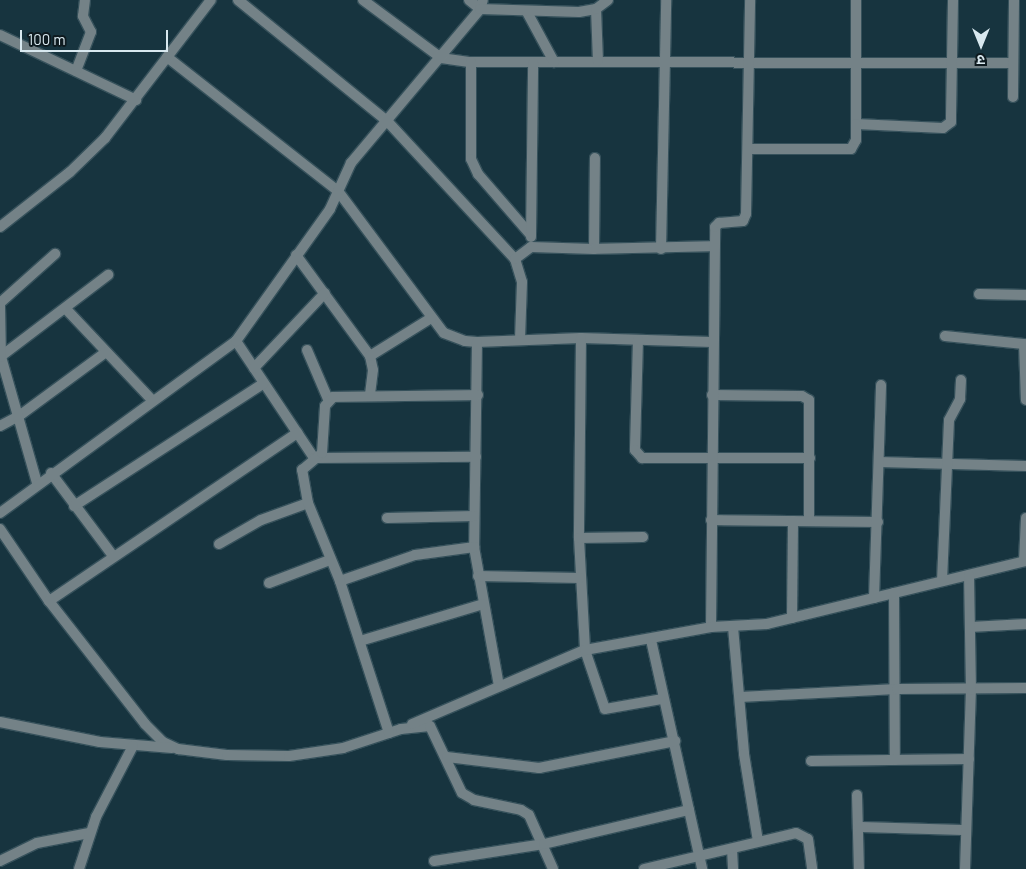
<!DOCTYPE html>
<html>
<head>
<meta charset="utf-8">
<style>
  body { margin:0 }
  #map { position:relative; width:1026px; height:869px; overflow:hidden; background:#17343f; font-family:Barlow,"Noto Sans Devanagari",sans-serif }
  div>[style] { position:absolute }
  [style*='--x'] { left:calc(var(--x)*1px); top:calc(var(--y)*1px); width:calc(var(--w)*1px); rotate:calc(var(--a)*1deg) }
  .roads { filter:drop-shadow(1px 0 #36515b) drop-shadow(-1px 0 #36515b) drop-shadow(0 1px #36515b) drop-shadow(0 -1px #36515b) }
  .minor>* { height:10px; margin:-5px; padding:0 5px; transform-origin:5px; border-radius:5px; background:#748287 }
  span { translate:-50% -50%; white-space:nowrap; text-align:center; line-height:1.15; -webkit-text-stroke:5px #0e1a1f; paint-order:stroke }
  .north { position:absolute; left:956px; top:20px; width:50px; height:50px; -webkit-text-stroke:4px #0e1a1f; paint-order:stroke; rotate:180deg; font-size:14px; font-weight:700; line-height:20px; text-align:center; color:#d8e8ef }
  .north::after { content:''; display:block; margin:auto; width:18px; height:22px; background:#d8e8ef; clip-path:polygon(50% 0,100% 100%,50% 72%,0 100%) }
  .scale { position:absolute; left:20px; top:30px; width:148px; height:22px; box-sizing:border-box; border:2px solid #d8e8ef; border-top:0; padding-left:6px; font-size:15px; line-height:18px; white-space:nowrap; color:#d8e8ef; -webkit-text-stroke:4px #0e1a1f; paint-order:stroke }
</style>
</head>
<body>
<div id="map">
  <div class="roads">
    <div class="minor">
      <i style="--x:238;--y:0;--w:193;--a:39.1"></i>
      <i style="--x:388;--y:122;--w:187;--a:47.2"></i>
      <i style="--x:515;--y:259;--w:24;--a:73"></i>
      <i style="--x:522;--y:282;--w:57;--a:92"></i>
      <i style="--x:363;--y:0;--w:97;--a:36.6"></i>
      <i style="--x:441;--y:58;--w:30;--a:8"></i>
      <i style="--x:471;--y:62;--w:542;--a:0.11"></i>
      <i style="--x:469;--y:0;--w:14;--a:39"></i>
      <i style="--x:480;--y:9;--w:9;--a:-72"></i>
      <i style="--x:856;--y:0;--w:124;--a:90"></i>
      <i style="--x:856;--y:124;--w:87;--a:2.6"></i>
      <i style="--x:943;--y:128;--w:10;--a:-37"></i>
      <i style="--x:951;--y:122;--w:6;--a:-90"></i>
      <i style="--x:951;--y:116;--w:116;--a:-89"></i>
      <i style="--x:596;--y:9;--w:52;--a:87.8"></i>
      <i style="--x:527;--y:12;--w:57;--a:61.6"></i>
      <i style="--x:0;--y:35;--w:151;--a:25.5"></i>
      <i style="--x:167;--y:57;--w:217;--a:38.1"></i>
      <i style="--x:338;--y:191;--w:177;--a:53.3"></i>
      <i style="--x:444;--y:333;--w:22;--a:21"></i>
      <i style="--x:465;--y:341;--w:12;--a:5"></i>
      <i style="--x:477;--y:342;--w:104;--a:-2.2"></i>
      <i style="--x:581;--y:338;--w:131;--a:1.7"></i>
      <i style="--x:471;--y:62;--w:97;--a:90"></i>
      <i style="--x:471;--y:159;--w:17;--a:65"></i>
      <i style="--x:478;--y:174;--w:79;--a:49.1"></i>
      <i style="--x:76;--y:71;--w:42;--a:-69"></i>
      <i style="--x:91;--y:32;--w:18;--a:-117"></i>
      <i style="--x:83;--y:16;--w:16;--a:-83"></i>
      <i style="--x:1013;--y:97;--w:97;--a:-89.4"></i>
      <i style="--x:748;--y:149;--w:103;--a:0"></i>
      <i style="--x:851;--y:149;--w:10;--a:-61"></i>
      <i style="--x:856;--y:140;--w:16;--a:-90"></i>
      <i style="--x:0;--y:227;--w:89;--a:-38.2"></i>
      <i style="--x:70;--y:172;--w:49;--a:-44.2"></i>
      <i style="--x:105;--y:138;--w:174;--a:-52.5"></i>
      <i style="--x:531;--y:237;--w:174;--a:-89.3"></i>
      <i style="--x:594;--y:249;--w:91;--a:-89.4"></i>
      <i style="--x:661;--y:249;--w:249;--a:-88.8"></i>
      <i style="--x:296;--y:255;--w:125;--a:53.8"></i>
      <i style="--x:370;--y:356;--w:14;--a:78"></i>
      <i style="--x:373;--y:370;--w:24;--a:97"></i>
      <i style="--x:515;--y:259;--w:20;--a:-37"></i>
      <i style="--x:531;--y:247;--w:63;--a:1.8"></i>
      <i style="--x:594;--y:249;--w:121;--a:-1.4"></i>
      <i style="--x:979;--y:294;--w:47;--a:1.2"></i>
      <i style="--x:66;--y:309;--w:125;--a:46.6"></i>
      <i style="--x:945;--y:336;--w:79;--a:5.8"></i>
      <i style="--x:1024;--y:344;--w:56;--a:88"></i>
      <i style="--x:581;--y:338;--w:200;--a:90.6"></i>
      <i style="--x:579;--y:538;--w:112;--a:86.9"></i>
      <i style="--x:585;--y:650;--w:62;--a:71.3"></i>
      <i style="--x:605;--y:709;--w:58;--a:-10"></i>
      <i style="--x:638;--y:340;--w:110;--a:91.6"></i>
      <i style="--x:635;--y:450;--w:11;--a:49"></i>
      <i style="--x:642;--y:458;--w:168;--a:0"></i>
      <i style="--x:236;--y:341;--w:141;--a:56.3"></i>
      <i style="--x:314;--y:458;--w:162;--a:-0.4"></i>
      <i style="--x:477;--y:342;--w:205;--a:90.8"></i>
      <i style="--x:474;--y:547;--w:141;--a:79.8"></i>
      <i style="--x:307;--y:350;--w:53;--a:66.8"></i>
      <i style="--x:370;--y:356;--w:72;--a:-31.9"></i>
      <i style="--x:0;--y:357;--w:136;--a:-37.2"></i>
      <i style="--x:254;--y:368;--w:103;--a:-46.6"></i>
      <i style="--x:712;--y:395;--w:90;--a:0.6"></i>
      <i style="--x:802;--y:396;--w:8;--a:30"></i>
      <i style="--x:809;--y:400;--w:121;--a:90"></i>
      <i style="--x:0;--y:426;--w:21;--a:-28"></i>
      <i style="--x:19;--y:416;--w:108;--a:-36.3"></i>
      <i style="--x:879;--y:462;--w:147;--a:1.6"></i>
      <i style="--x:51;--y:473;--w:104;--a:53.2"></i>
      <i style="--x:37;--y:483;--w:131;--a:-105.9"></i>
      <i style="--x:1;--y:357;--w:54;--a:-91.1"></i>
      <i style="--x:0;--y:303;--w:74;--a:-41.7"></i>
      <i style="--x:74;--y:506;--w:226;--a:-32.9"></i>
      <i style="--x:0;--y:513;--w:292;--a:-36.1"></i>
      <i style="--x:236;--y:341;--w:162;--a:-54.5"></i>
      <i style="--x:330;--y:209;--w:51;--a:-65.5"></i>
      <i style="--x:351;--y:163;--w:201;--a:-50"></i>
      <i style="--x:480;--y:9;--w:99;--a:1.7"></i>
      <i style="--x:579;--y:12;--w:17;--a:-10"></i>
      <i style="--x:596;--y:9;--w:15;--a:-37"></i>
      <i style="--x:387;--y:518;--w:87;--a:-1.3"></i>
      <i style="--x:711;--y:520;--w:167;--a:0.7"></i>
      <i style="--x:0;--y:529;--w:87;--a:55.8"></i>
      <i style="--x:49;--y:601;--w:156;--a:52"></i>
      <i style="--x:145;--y:724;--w:25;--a:45"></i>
      <i style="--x:163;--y:742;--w:17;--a:25"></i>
      <i style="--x:178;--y:749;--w:49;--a:7"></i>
      <i style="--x:227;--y:755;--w:62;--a:0.9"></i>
      <i style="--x:289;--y:756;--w:55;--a:-8.4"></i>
      <i style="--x:343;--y:748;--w:61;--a:-18.1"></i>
      <i style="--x:401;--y:729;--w:29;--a:-6"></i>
      <i style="--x:430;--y:726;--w:74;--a:64.5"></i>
      <i style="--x:462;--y:793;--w:14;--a:30"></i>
      <i style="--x:474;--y:800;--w:48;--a:12"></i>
      <i style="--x:521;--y:810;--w:9;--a:32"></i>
      <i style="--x:529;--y:815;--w:59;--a:66"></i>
      <i style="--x:579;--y:538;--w:64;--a:-0.9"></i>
      <i style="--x:219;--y:544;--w:48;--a:-29.7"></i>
      <i style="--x:261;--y:520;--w:50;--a:-19.9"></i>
      <i style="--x:1024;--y:561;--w:43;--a:-87.3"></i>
      <i style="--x:478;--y:576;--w:102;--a:1.1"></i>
      <i style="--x:340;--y:581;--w:79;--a:-19.1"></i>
      <i style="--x:415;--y:555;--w:60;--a:-7.7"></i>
      <i style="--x:942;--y:581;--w:161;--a:-87.5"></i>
      <i style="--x:949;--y:420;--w:24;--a:-62"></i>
      <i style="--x:960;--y:399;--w:19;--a:-87"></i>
      <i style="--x:269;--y:583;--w:65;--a:-20.7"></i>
      <i style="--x:894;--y:593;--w:167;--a:89.7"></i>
      <i style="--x:874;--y:598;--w:213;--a:-88.1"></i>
      <i style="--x:49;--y:601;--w:300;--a:-34.1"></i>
      <i style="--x:792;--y:618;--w:97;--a:-89.4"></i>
      <i style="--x:711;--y:627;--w:400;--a:-89.4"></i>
      <i style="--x:715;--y:227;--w:6;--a:-45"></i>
      <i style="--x:719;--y:223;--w:24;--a:-5"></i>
      <i style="--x:743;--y:221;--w:8;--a:-67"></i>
      <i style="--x:746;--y:214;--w:214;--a:-88.9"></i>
      <i style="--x:733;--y:627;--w:127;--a:85"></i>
      <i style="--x:744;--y:754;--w:88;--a:80.9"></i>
      <i style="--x:970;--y:627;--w:56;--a:-3.1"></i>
      <i style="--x:651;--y:640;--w:235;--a:77.4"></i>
      <i style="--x:360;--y:641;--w:128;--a:-16.7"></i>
      <i style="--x:740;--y:697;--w:157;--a:-2.9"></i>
      <i style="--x:897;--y:689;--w:129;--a:-0.4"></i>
      <i style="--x:0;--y:722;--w:102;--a:11.3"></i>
      <i style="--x:100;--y:742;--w:72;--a:4.8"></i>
      <i style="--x:412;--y:724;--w:188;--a:-23.2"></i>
      <i style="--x:585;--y:650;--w:128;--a:-10.3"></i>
      <i style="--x:711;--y:627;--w:56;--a:-3.1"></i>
      <i style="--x:767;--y:624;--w:267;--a:-13.7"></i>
      <i style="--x:389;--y:733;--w:160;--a:-107.9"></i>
      <i style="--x:340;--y:581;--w:84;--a:-112.3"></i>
      <i style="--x:308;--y:503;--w:34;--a:-100"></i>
      <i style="--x:302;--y:470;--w:26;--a:-40"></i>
      <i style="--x:322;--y:453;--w:47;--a:-86.3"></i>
      <i style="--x:325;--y:406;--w:12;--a:-48"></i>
      <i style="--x:333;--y:397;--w:145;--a:-0.8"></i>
      <i style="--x:447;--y:757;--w:93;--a:6.8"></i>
      <i style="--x:539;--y:768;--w:139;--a:-11.2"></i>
      <i style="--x:811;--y:761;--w:158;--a:-0.7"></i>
      <i style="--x:857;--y:795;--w:74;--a:88.5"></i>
      <i style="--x:858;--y:827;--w:108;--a:1.6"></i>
      <i style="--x:732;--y:849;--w:20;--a:87"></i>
      <i style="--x:0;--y:861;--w:41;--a:-25.9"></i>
      <i style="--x:37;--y:843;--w:53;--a:-10.9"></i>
      <i style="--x:434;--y:861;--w:111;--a:-8.8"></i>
      <i style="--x:544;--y:844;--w:149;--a:-13.2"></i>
      <i style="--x:79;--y:869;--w:55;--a:-71.9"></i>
      <i style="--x:96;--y:817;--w:80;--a:-62.5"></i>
      <i style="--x:644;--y:869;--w:156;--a:-13.3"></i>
      <i style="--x:796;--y:833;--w:13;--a:27"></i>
      <i style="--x:808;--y:839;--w:30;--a:82"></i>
      <i style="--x:965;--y:869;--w:179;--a:-88.1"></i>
      <i style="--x:971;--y:690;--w:115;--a:-91"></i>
    </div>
  </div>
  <div class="north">उ</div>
  <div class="scale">100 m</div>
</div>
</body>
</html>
